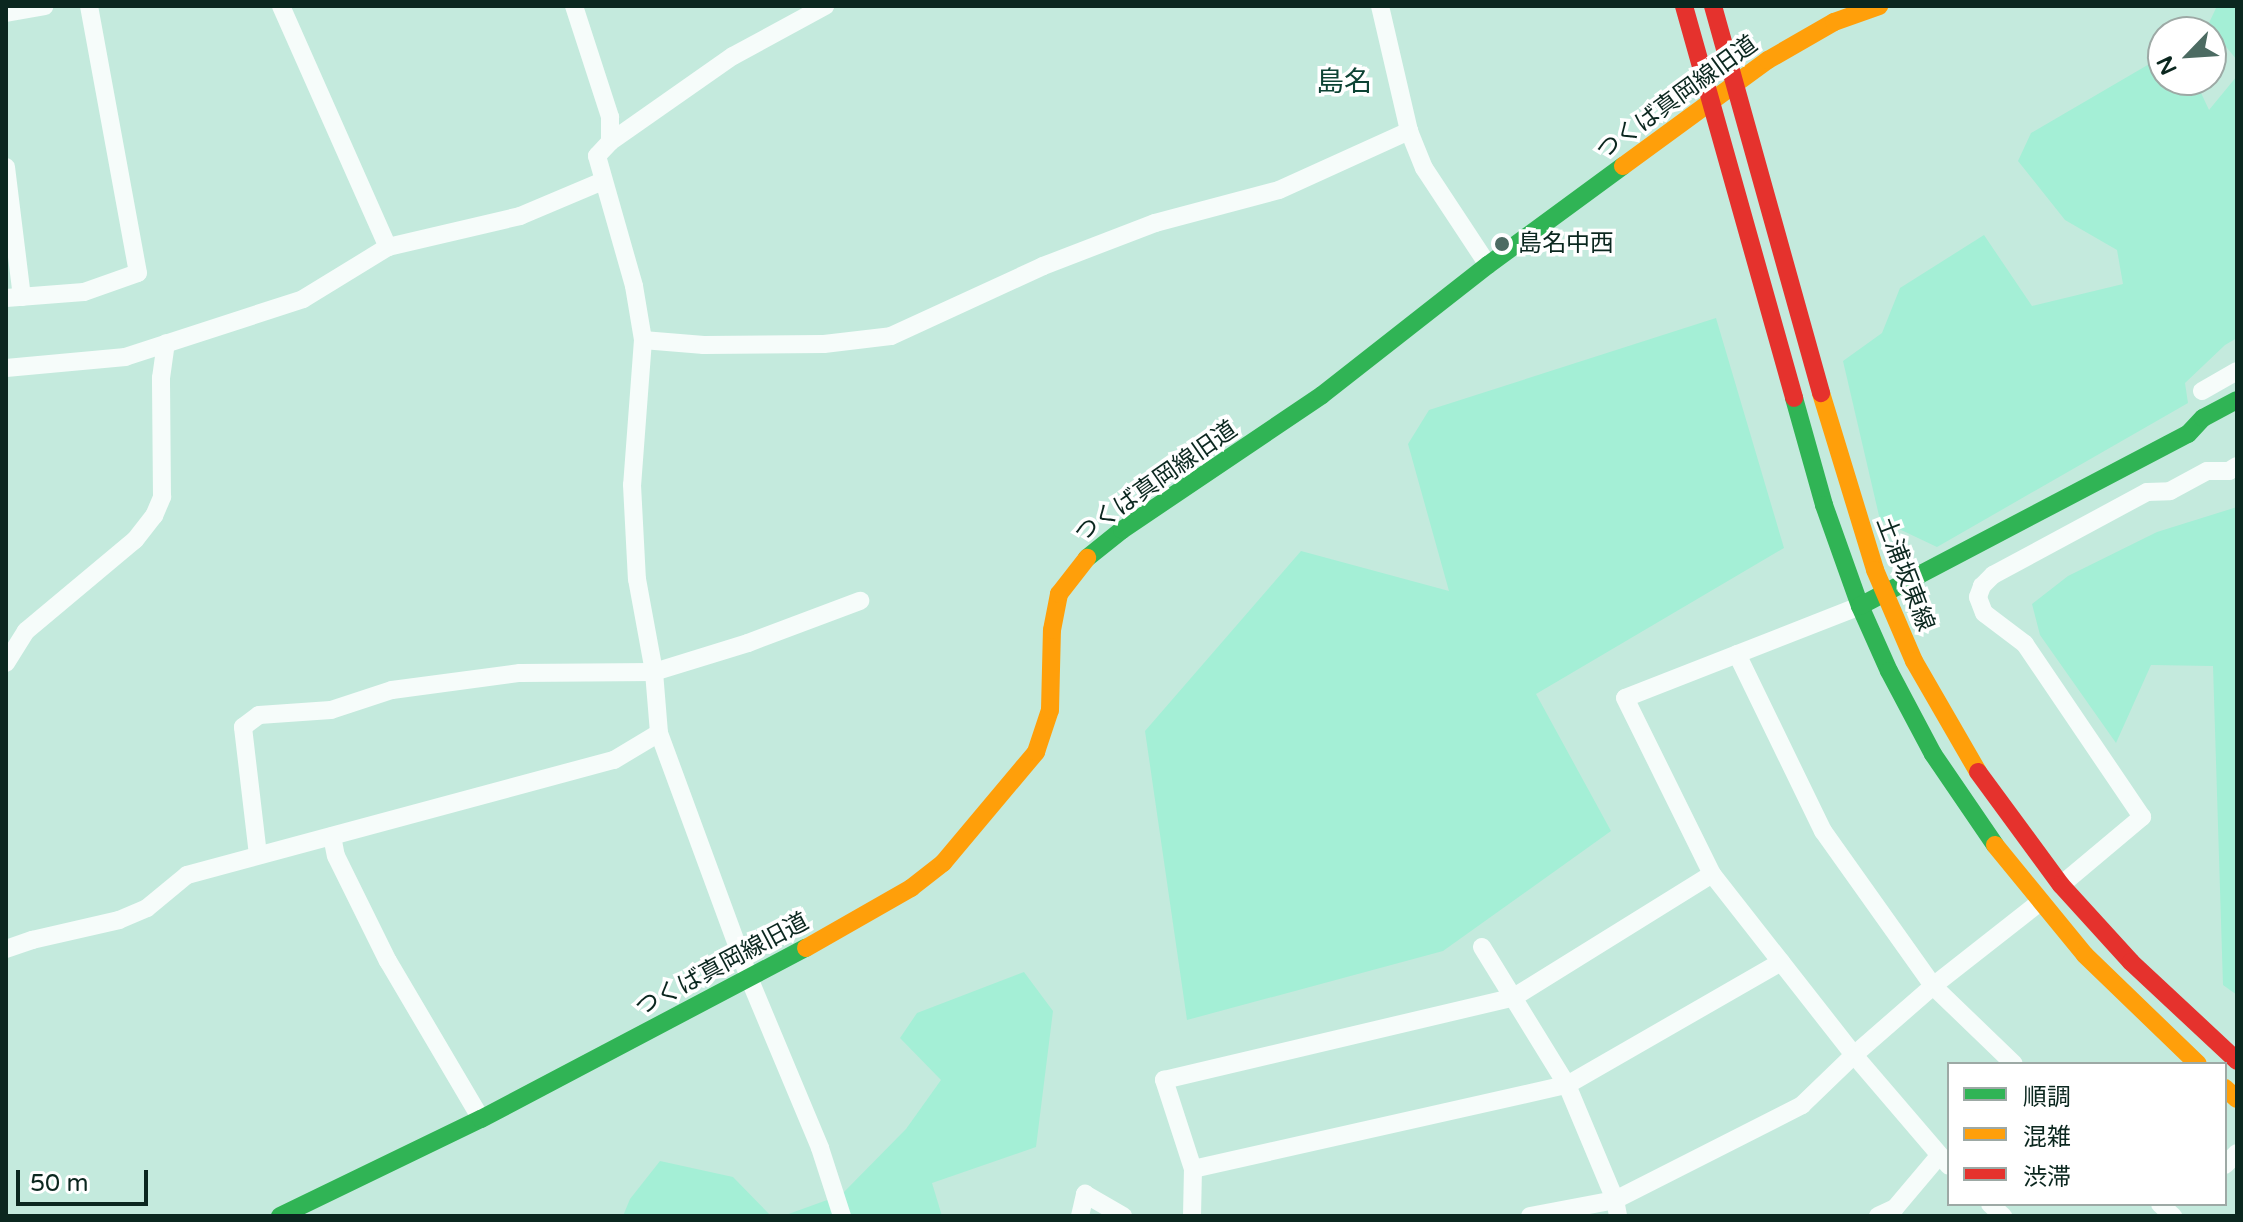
<!DOCTYPE html>
<html>
<head>
<meta charset="utf-8">
<style>
  body { margin:0 }
  #map { position:relative; width:2243px; height:1222px; overflow:hidden; background:#c4eadd; font-family:"Varela Round","Noto Sans JP",sans-serif }
  div>[style] { position:absolute }
  [style*='--x'] { left:calc(var(--x)*1px); top:calc(var(--y)*1px); width:calc(var(--w)*1px); rotate:calc(var(--a)*1deg) }
  .green>* { inset:0; background:#a4efd6 }
  .street>* { height:18px; margin:-9px; padding:0 9px; transform-origin:9px; border-radius:9px; background:#f6fcfa }
  .fast>* { height:18px; margin:-9px; padding:0 9px; transform-origin:9px; border-radius:9px; background:#30b455 }
  .slow>* { height:18px; margin:-9px; padding:0 9px; transform-origin:9px; border-radius:9px; background:#ff9f0a }
  .jam>* { height:18px; margin:-9px; padding:0 9px; transform-origin:9px; border-radius:9px; background:#e5322d }
  .dots>* { width:22px; height:22px; translate:-50% -50%; box-sizing:border-box; border:4px solid #fff; border-radius:50% }
  span { translate:-50% -50%; white-space:nowrap; text-align:center; line-height:1.15; -webkit-text-stroke:7px #fff; paint-order:stroke }
  .street-label { font-size:24px; color:#0b271f }
  .poi-label { font-size:24px; color:#0b271f }
  .left { translate:0 -50%; text-align:left }
  .quarter-label { font-size:28px; color:#0d4334 }
  .frame { position:absolute; inset:0; border:8px solid #0b271f; pointer-events:none }
  .legend { position:absolute; left:1947px; top:1062px; width:280px; height:144px; box-sizing:border-box; background:#fff; border:2px solid #9da9a5; margin:0; padding:10px 14px; list-style:none; font-size:24px; color:#0b271f }
  .legend li { display:flex; align-items:center; gap:16px; height:40px }
  .legend b { width:40px; border:2px solid #9da9a5 }
  .north { position:absolute; left:2147px; top:16px; width:80px; height:80px; box-sizing:border-box; background:#fff; border:2px solid #9da9a5; border-radius:50%; rotate:245deg; font-size:22px; font-weight:700; line-height:32px; text-align:center; color:#0b271f }
  .north::after { content:''; display:block; margin:auto; width:28px; height:36px; background:#4c6b62; clip-path:polygon(50% 0,100% 100%,50% 72%,0 100%) }
  .scale { position:absolute; left:16px; top:1170px; width:132px; height:36px; box-sizing:border-box; border:4px solid #0b271f; border-top:0; padding-left:10px; font-size:24px; line-height:28px; white-space:nowrap; color:#0b271f; -webkit-text-stroke:6px #fff; paint-order:stroke }
</style>
</head>
<body>
<div id="map">
  <div class="green">
    <i style="clip-path:polygon(2217px 6px,2237px 6px,2237px 60px,2208px 25px)"></i>
    <i style="clip-path:polygon(2163px 56px,2163px 80px,2195px 80px,2209px 110px,2237px 76px,2237px 338px,2225px 345px,2185px 383px,2188px 403px,1937px 547px,1880px 520px,1843px 361px,1882px 333px,1900px 288px,1984px 235px,2032px 306px,2123px 284px,2117px 250px,2065px 220px,2018px 161px,2031px 133px)"></i>
    <i style="clip-path:polygon(1716px 318px,1784px 548px,1536px 694px,1611px 831px,1443px 951px,1187px 1020px,1145px 731px,1301px 551px,1449px 591px,1408px 444px,1429px 410px)"></i>
    <i style="clip-path:polygon(2237px 507px,2237px 995px,2223px 985px,2213px 666px,2151px 665px,2116px 743px,2040px 635px,2032px 604px,2068px 576px,2157px 532px)"></i>
    <i style="clip-path:polygon(1024px 972px,1053px 1011px,1036px 1147px,932px 1183px,942px 1216px,783px 1216px,841px 1195px,906px 1129px,941px 1080px,900px 1038px,917px 1013px)"></i>
    <i style="clip-path:polygon(660px 1161px,733px 1177px,771px 1216px,623px 1216px,630px 1199px)"></i>
  </div>
  <div class="street">
    <i style="--x:281;--y:6;--w:264;--a:66.1"></i>
    <i style="--x:574;--y:6;--w:117;--a:72"></i>
    <i style="--x:610;--y:117;--w:25;--a:90"></i>
    <i style="--x:610;--y:142;--w:19;--a:133"></i>
    <i style="--x:597;--y:156;--w:135;--a:74.1"></i>
    <i style="--x:634;--y:286;--w:55;--a:80.5"></i>
    <i style="--x:643;--y:340;--w:145;--a:94.3"></i>
    <i style="--x:632;--y:485;--w:94;--a:87"></i>
    <i style="--x:637;--y:579;--w:95;--a:79.6"></i>
    <i style="--x:654;--y:672;--w:61;--a:85.3"></i>
    <i style="--x:659;--y:733;--w:261;--a:69.8"></i>
    <i style="--x:749;--y:978;--w:184;--a:67.3"></i>
    <i style="--x:820;--y:1148;--w:71;--a:72.1"></i>
    <i style="--x:1380;--y:6;--w:128;--a:76.9"></i>
    <i style="--x:1409;--y:131;--w:40;--a:68"></i>
    <i style="--x:1424;--y:168;--w:116;--a:56.6"></i>
    <i style="--x:6;--y:13;--w:39;--a:-10"></i>
    <i style="--x:610;--y:142;--w:150;--a:-35"></i>
    <i style="--x:733;--y:56;--w:105;--a:-28.5"></i>
    <i style="--x:6;--y:167;--w:131;--a:83"></i>
    <i style="--x:6;--y:298;--w:78;--a:-4.4"></i>
    <i style="--x:84;--y:292;--w:57;--a:-19.4"></i>
    <i style="--x:138;--y:273;--w:271;--a:-100.4"></i>
    <i style="--x:643;--y:340;--w:61;--a:4.7"></i>
    <i style="--x:704;--y:345;--w:120;--a:-0.5"></i>
    <i style="--x:824;--y:344;--w:67;--a:-6.8"></i>
    <i style="--x:891;--y:336;--w:167;--a:-24.7"></i>
    <i style="--x:1043;--y:266;--w:120;--a:-21"></i>
    <i style="--x:1155;--y:223;--w:128;--a:-14.9"></i>
    <i style="--x:1279;--y:190;--w:143;--a:-24.4"></i>
    <i style="--x:6;--y:368;--w:120;--a:-5.3"></i>
    <i style="--x:125;--y:357;--w:187;--a:-18"></i>
    <i style="--x:303;--y:299;--w:100;--a:-31.5"></i>
    <i style="--x:388;--y:247;--w:136;--a:-13.2"></i>
    <i style="--x:520;--y:216;--w:90;--a:-22.9"></i>
    <i style="--x:2202;--y:391;--w:40;--a:-29.7"></i>
    <i style="--x:1860;--y:606;--w:252;--a:158.6"></i>
    <i style="--x:1625;--y:698;--w:196;--a:63.7"></i>
    <i style="--x:1712;--y:874;--w:230;--a:51.9"></i>
    <i style="--x:1854;--y:1055;--w:105;--a:-41.1"></i>
    <i style="--x:1933;--y:986;--w:135;--a:-38.1"></i>
    <i style="--x:1737;--y:654;--w:197;--a:64.1"></i>
    <i style="--x:1823;--y:831;--w:190;--a:54.6"></i>
    <i style="--x:1933;--y:986;--w:112;--a:43.9"></i>
    <i style="--x:6;--y:663;--w:38;--a:-58"></i>
    <i style="--x:26;--y:631;--w:142;--a:-39.9"></i>
    <i style="--x:135;--y:540;--w:31;--a:-52"></i>
    <i style="--x:154;--y:516;--w:21;--a:-67"></i>
    <i style="--x:162;--y:497;--w:119;--a:-90.5"></i>
    <i style="--x:161;--y:378;--w:35;--a:-82"></i>
    <i style="--x:332;--y:836;--w:20;--a:79"></i>
    <i style="--x:336;--y:856;--w:117;--a:63.7"></i>
    <i style="--x:388;--y:961;--w:183;--a:59.5"></i>
    <i style="--x:258;--y:855;--w:129;--a:-96.7"></i>
    <i style="--x:243;--y:727;--w:20;--a:-37"></i>
    <i style="--x:259;--y:715;--w:72;--a:-4"></i>
    <i style="--x:331;--y:710;--w:64;--a:-18.2"></i>
    <i style="--x:392;--y:690;--w:129;--a:-7.6"></i>
    <i style="--x:520;--y:673;--w:134;--a:-0.4"></i>
    <i style="--x:654;--y:672;--w:98;--a:-17.1"></i>
    <i style="--x:748;--y:643;--w:120;--a:-20.6"></i>
    <i style="--x:2061;--y:885;--w:106;--a:-40"></i>
    <i style="--x:2142;--y:817;--w:209;--a:-124.1"></i>
    <i style="--x:2025;--y:644;--w:51;--a:-142.9"></i>
    <i style="--x:1984;--y:613;--w:17;--a:-111"></i>
    <i style="--x:1978;--y:597;--w:12;--a:-70"></i>
    <i style="--x:1982;--y:586;--w:16;--a:-45"></i>
    <i style="--x:1993;--y:575;--w:175;--a:-28.3"></i>
    <i style="--x:2147;--y:492;--w:23;--a:-2"></i>
    <i style="--x:2170;--y:491;--w:42;--a:-28.4"></i>
    <i style="--x:2207;--y:471;--w:22;--a:0"></i>
    <i style="--x:2229;--y:471;--w:9;--a:-32"></i>
    <i style="--x:1482;--y:947;--w:162;--a:58.4"></i>
    <i style="--x:1567;--y:1085;--w:125;--a:67.3"></i>
    <i style="--x:1615;--y:1200;--w:210;--a:-26.9"></i>
    <i style="--x:1802;--y:1105;--w:72;--a:-43.9"></i>
    <i style="--x:1854;--y:1055;--w:146;--a:49.4"></i>
    <i style="--x:6;--y:949;--w:28;--a:-19"></i>
    <i style="--x:32;--y:940;--w:89;--a:-12.9"></i>
    <i style="--x:119;--y:920;--w:30;--a:-23"></i>
    <i style="--x:147;--y:908;--w:52;--a:-39.5"></i>
    <i style="--x:187;--y:875;--w:442;--a:-15.1"></i>
    <i style="--x:614;--y:760;--w:52;--a:-31"></i>
    <i style="--x:2225;--y:1165;--w:17;--a:-45"></i>
    <i style="--x:1193;--y:1169;--w:94;--a:-108"></i>
    <i style="--x:1164;--y:1080;--w:360;--a:-13.3"></i>
    <i style="--x:1514;--y:997;--w:233;--a:-31.8"></i>
    <i style="--x:1990;--y:1204;--w:18;--a:43"></i>
    <i style="--x:2160;--y:1204;--w:18;--a:43"></i>
    <i style="--x:1080;--y:1216;--w:23;--a:-77"></i>
    <i style="--x:1085;--y:1194;--w:44;--a:30.1"></i>
    <i style="--x:1192;--y:1216;--w:47;--a:-88.8"></i>
    <i style="--x:1193;--y:1169;--w:383;--a:-12.7"></i>
    <i style="--x:1567;--y:1085;--w:247;--a:-29.9"></i>
    <i style="--x:1530;--y:1216;--w:86;--a:-10.7"></i>
    <i style="--x:1615;--y:1200;--w:16;--a:79"></i>
    <i style="--x:1878;--y:1216;--w:19;--a:-25"></i>
    <i style="--x:1895;--y:1208;--w:68;--a:-49.8"></i>
  </div>
  <div class="fast">
    <i style="--x:1794;--y:398;--w:111;--a:74.3"></i>
    <i style="--x:1824;--y:505;--w:107;--a:70.4"></i>
    <i style="--x:1860;--y:606;--w:71;--a:66"></i>
    <i style="--x:1889;--y:671;--w:94;--a:62.1"></i>
    <i style="--x:1933;--y:754;--w:110;--a:55.7"></i>
    <i style="--x:1087;--y:558;--w:45;--a:-38.7"></i>
    <i style="--x:1122;--y:530;--w:241;--a:-34"></i>
    <i style="--x:1322;--y:395;--w:211;--a:-38.1"></i>
    <i style="--x:1488;--y:265;--w:167;--a:-36.3"></i>
    <i style="--x:1860;--y:606;--w:370;--a:-27.7"></i>
    <i style="--x:2188;--y:434;--w:22;--a:-47"></i>
    <i style="--x:2203;--y:418;--w:38;--a:-28"></i>
    <i style="--x:280;--y:1216;--w:223;--a:-25.8"></i>
    <i style="--x:481;--y:1119;--w:367;--a:-27.8"></i>
  </div>
  <div class="slow">
    <i style="--x:1623;--y:166;--w:180;--a:-36.2"></i>
    <i style="--x:1768;--y:60;--w:76;--a:-29.9"></i>
    <i style="--x:1834;--y:22;--w:48;--a:-19.6"></i>
    <i style="--x:1821;--y:393;--w:185;--a:73"></i>
    <i style="--x:1875;--y:570;--w:99;--a:66.8"></i>
    <i style="--x:1914;--y:661;--w:128;--a:60"></i>
    <i style="--x:1995;--y:845;--w:142;--a:50.7"></i>
    <i style="--x:2085;--y:955;--w:157;--a:44"></i>
    <i style="--x:806;--y:948;--w:121;--a:-29.7"></i>
    <i style="--x:911;--y:888;--w:41;--a:-38"></i>
    <i style="--x:943;--y:863;--w:145;--a:-50"></i>
    <i style="--x:1036;--y:752;--w:44;--a:-71.6"></i>
    <i style="--x:1050;--y:710;--w:80;--a:-88.6"></i>
    <i style="--x:1052;--y:630;--w:37;--a:-79"></i>
    <i style="--x:1059;--y:594;--w:46;--a:-52.1"></i>
    <i style="--x:2225;--y:1088;--w:16;--a:43"></i>
  </div>
  <div class="jam">
    <i style="--x:1684;--y:6;--w:407;--a:74.3"></i>
    <i style="--x:1713;--y:6;--w:402;--a:74.4"></i>
    <i style="--x:1978;--y:772;--w:140;--a:53.7"></i>
    <i style="--x:2061;--y:885;--w:104;--a:47.7"></i>
    <i style="--x:2131;--y:962;--w:145;--a:43"></i>
  </div>
  <div class="dots">
    <i style="left:1502px;top:244px;background:#4c6b62"></i>
  </div>
  <div class="street-label">
    <span style="left:1677px;top:98px;rotate:-36deg">つくば真岡線旧道</span>
    <span style="left:1156px;top:482px;rotate:-35deg">つくば真岡線旧道</span>
    <span style="left:1905px;top:574px;rotate:69deg">土浦坂東線</span>
    <span style="left:722px;top:965px;rotate:-28deg">つくば真岡線旧道</span>
  </div>
  <div class="poi-label">
    <span class="left" style="left:1518px;top:244px">島名中西</span>
  </div>
  <div class="quarter-label">
    <span style="left:1344px;top:82px">島名</span>
  </div>
  <div class="frame"></div>
  <ul class="legend">
  <li><b style="height:10px;background:#30b455"></b>順調</li>
  <li><b style="height:10px;background:#ff9f0a"></b>混雑</li>
  <li><b style="height:10px;background:#e5322d"></b>渋滞</li>
  </ul>
  <div class="north">N</div>
  <div class="scale">50 m</div>
</div>
</body>
</html>
